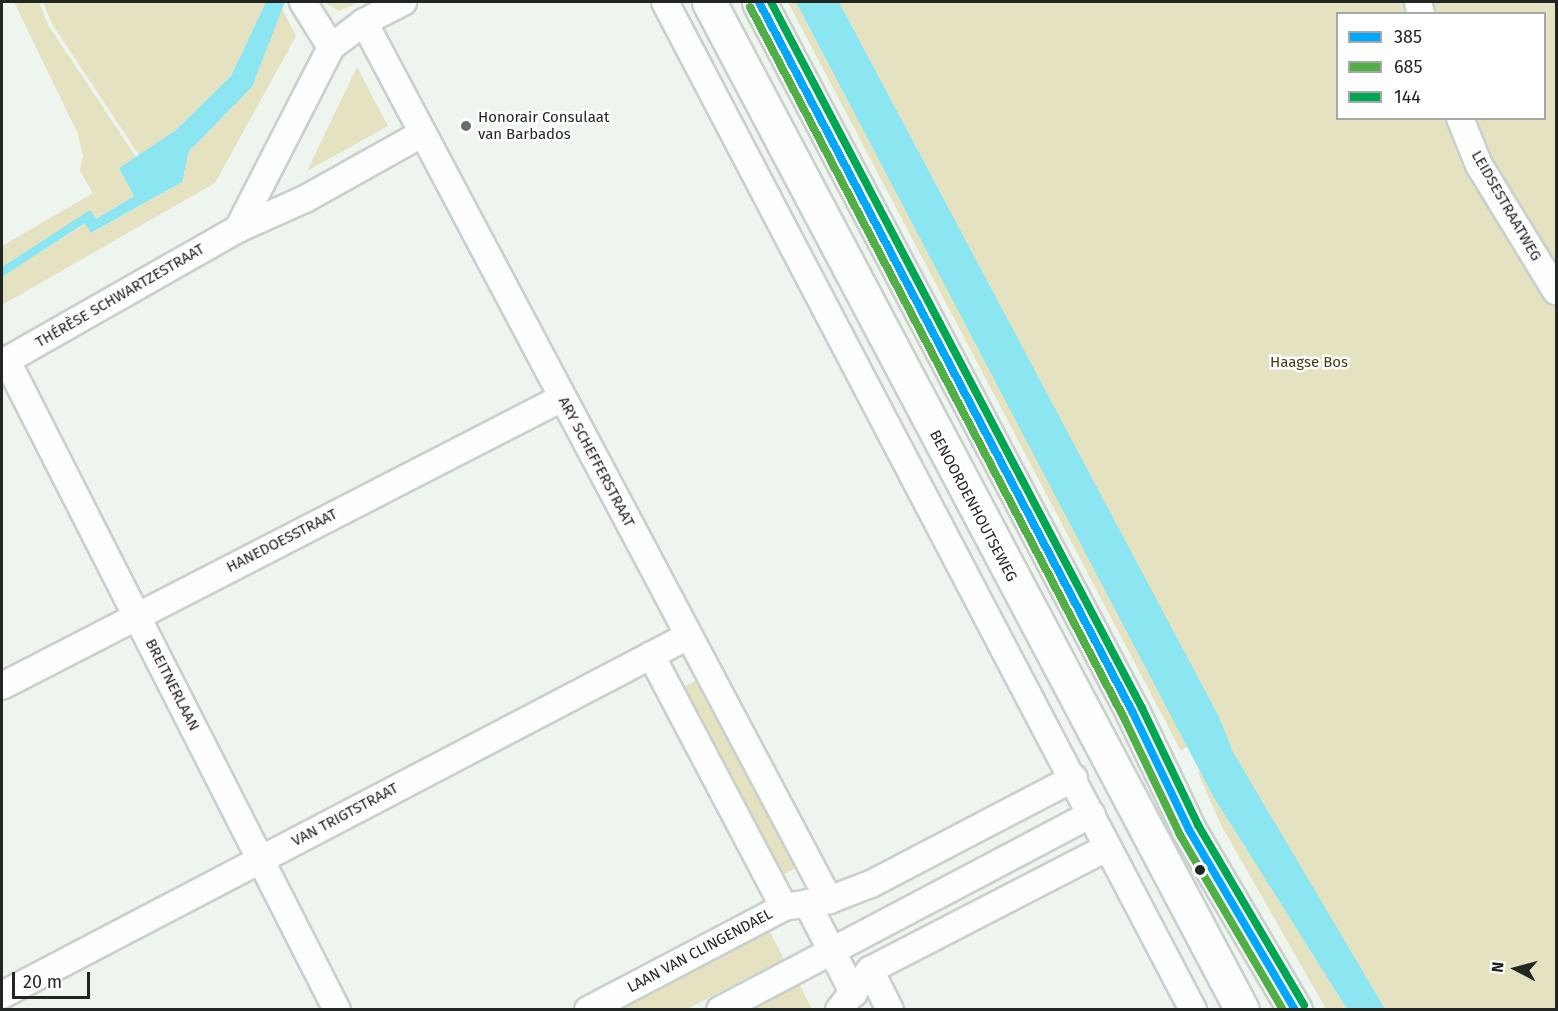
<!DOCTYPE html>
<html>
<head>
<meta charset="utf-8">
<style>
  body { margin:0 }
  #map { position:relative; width:1558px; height:1011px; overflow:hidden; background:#eef5ef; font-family:"Fira Sans",sans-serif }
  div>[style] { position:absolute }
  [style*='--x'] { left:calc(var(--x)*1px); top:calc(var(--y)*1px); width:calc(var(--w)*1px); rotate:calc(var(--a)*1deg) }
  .green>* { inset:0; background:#e5e2c1 }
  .water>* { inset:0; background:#8be6f2 }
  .roads { filter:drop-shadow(2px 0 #cad0cb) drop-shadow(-2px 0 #cad0cb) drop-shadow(0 2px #cad0cb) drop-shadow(0 -2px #cad0cb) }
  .street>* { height:26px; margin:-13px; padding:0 13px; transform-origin:13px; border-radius:13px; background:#fcfefd }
  .primary>* { height:33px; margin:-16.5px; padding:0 16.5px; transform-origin:16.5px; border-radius:16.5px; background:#fcfefd }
  .bus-1>* { height:8px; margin:-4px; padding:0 4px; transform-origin:4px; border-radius:4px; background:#00a7ff }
  .bus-2>* { height:8px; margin:-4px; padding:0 4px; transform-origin:4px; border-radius:4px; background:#50af46 }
  .bus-3>* { height:8px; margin:-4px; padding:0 4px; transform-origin:4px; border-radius:4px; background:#00a651 }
  .dots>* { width:16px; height:16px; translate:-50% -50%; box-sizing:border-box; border:3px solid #fff; border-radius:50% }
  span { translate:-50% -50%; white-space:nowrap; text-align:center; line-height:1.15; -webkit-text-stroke:5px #fff; paint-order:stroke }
  .poi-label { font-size:15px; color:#212623 }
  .left { translate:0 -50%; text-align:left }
  .street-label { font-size:15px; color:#212623 }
  .park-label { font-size:15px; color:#443c15 }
  .frame { position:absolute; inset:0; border:3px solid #212623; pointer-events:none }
  .legend { position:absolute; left:1336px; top:12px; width:210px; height:108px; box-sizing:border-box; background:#fff; border:2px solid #a6a8a7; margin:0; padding:8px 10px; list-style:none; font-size:18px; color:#212623 }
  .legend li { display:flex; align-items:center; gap:12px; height:30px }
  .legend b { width:30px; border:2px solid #a6a8a7 }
  .north { position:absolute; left:1486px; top:939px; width:60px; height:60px; -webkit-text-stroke:4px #fff; paint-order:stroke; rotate:276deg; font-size:16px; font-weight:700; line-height:24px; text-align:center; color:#212623 }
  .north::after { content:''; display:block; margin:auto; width:21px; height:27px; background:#212623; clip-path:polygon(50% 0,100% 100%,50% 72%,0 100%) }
  .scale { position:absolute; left:12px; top:972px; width:78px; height:27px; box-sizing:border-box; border:3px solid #212623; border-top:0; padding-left:8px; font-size:18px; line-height:21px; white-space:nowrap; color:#212623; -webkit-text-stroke:4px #fff; paint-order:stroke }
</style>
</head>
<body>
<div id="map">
  <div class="green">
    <i style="clip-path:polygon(14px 2px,39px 2px,48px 25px,136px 157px,119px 168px,134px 196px,95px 219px,90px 211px,2px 267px,2px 246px,93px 193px,80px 171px,83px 155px,77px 132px)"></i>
    <i style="clip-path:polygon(43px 2px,266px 2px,231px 76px,176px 130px,139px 155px,52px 24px)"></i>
    <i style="clip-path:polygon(324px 2px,360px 2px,339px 11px)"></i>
    <i style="clip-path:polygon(788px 2px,796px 2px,1188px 746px,1181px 751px)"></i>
    <i style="clip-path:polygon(evenodd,839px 2px,1556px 2px,1556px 1009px,1370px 1009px,1300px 885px,1062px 422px,839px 2px,1338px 14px,1544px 14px,1544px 118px,1338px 118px,1338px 14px)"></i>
    <i style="clip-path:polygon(282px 9px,296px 36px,215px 183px,2px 305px,2px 277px,86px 223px,92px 233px,182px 182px,189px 151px,252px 87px)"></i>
    <i style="clip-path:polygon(357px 67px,388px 126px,307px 171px)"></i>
    <i style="clip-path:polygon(702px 677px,799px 866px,783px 875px,682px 688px)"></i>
    <i style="clip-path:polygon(1201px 770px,1213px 796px,1347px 1009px,1326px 1009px,1221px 825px,1198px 773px)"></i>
    <i style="clip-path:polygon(767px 926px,784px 959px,687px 1009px,606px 1010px)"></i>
    <i style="clip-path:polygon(798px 982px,812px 1009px,746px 1010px)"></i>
  </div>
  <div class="water">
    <i style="clip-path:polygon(266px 2px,285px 2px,252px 87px,189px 151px,182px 182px,91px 233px,85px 223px,2px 277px,2px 267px,90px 210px,96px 219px,134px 196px,119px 168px,176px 130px,231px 76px)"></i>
    <i style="clip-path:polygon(796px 2px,839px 2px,1219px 717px,1233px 752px,1385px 1009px,1347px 1009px,1213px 796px)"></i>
  </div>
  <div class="roads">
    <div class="street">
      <i style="--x:303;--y:2;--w:53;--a:58.1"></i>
      <i style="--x:665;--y:2;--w:1138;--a:62.35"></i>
      <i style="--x:1418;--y:2;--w:12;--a:76"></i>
      <i style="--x:364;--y:22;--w:994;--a:62.09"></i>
      <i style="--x:1460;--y:118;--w:51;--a:68"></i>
      <i style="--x:1479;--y:165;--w:148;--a:58.6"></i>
      <i style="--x:238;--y:229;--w:204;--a:-62.9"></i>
      <i style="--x:331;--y:47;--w:41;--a:-37.1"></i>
      <i style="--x:364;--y:22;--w:44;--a:-27.1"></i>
      <i style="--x:7;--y:361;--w:728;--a:63.05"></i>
      <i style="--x:2;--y:363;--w:271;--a:-29.6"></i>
      <i style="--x:238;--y:229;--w:73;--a:-24.1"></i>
      <i style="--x:305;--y:199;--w:135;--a:-29.2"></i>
      <i style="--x:651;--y:655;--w:285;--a:62.2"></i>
      <i style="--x:2;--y:686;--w:630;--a:-27.22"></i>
      <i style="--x:807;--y:903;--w:102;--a:62.7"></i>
      <i style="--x:870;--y:970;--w:45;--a:63.4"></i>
      <i style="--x:2;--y:995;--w:774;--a:-27.62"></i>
      <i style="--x:588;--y:1010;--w:221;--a:-27.7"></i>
      <i style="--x:784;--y:907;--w:46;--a:-8.8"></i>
      <i style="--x:829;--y:900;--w:45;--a:-20.9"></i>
      <i style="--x:871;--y:884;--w:229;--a:-27.6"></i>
      <i style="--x:720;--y:1010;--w:420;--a:-27.8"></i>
      <i style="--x:839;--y:1010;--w:51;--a:-52.2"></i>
      <i style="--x:870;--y:970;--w:266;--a:-27.3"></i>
    </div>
    <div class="primary">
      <i style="--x:709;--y:2;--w:1140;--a:62.13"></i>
      <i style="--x:759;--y:2;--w:803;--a:62.25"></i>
      <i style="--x:1133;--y:713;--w:130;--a:64.4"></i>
      <i style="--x:1189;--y:830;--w:209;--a:59.5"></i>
    </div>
  </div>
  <div class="bus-1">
    <i style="--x:759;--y:2;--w:803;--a:62.25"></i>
    <i style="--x:1133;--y:713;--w:130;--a:64.4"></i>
    <i style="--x:1189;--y:830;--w:209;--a:59.5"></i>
  </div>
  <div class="bus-2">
    <i style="--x:750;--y:7;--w:803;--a:62.25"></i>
    <i style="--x:1124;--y:718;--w:130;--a:64.4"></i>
    <i style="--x:1180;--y:835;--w:203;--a:59.5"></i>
  </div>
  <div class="bus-3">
    <i style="--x:771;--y:2;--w:798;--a:62.28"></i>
    <i style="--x:1142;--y:708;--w:130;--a:64.4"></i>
    <i style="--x:1198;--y:825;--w:209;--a:59.5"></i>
  </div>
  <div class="dots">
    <i style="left:466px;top:126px;background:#696e6a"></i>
    <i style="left:1200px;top:870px;background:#212623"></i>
  </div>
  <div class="poi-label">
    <span class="left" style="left:478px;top:126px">Honorair Consulaat<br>van Barbados</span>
  </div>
  <div class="street-label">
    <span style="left:1506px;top:206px;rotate:60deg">LEIDSESTRAATWEG</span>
    <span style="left:120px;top:296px;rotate:-30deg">THÉRÈSE SCHWARTZESTRAAT</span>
    <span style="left:596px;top:462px;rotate:62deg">ARY SCHEFFERSTRAAT</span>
    <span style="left:973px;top:506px;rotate:62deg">BENOORDENHOUTSEWEG</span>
    <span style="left:282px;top:541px;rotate:-27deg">HANEDOESSTRAAT</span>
    <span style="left:172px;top:685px;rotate:63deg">BREITNERLAAN</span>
    <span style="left:345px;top:815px;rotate:-28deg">VAN TRIGTSTRAAT</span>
    <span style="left:700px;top:951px;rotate:-28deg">LAAN VAN CLINGENDAEL</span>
  </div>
  <div class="park-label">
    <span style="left:1309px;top:363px">Haagse Bos</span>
  </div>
  <div class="frame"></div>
  <ul class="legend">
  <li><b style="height:8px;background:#00a7ff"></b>385</li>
  <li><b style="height:8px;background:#50af46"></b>685</li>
  <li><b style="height:8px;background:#00a651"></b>144</li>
  </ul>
  <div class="north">N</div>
  <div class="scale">20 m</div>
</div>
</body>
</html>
